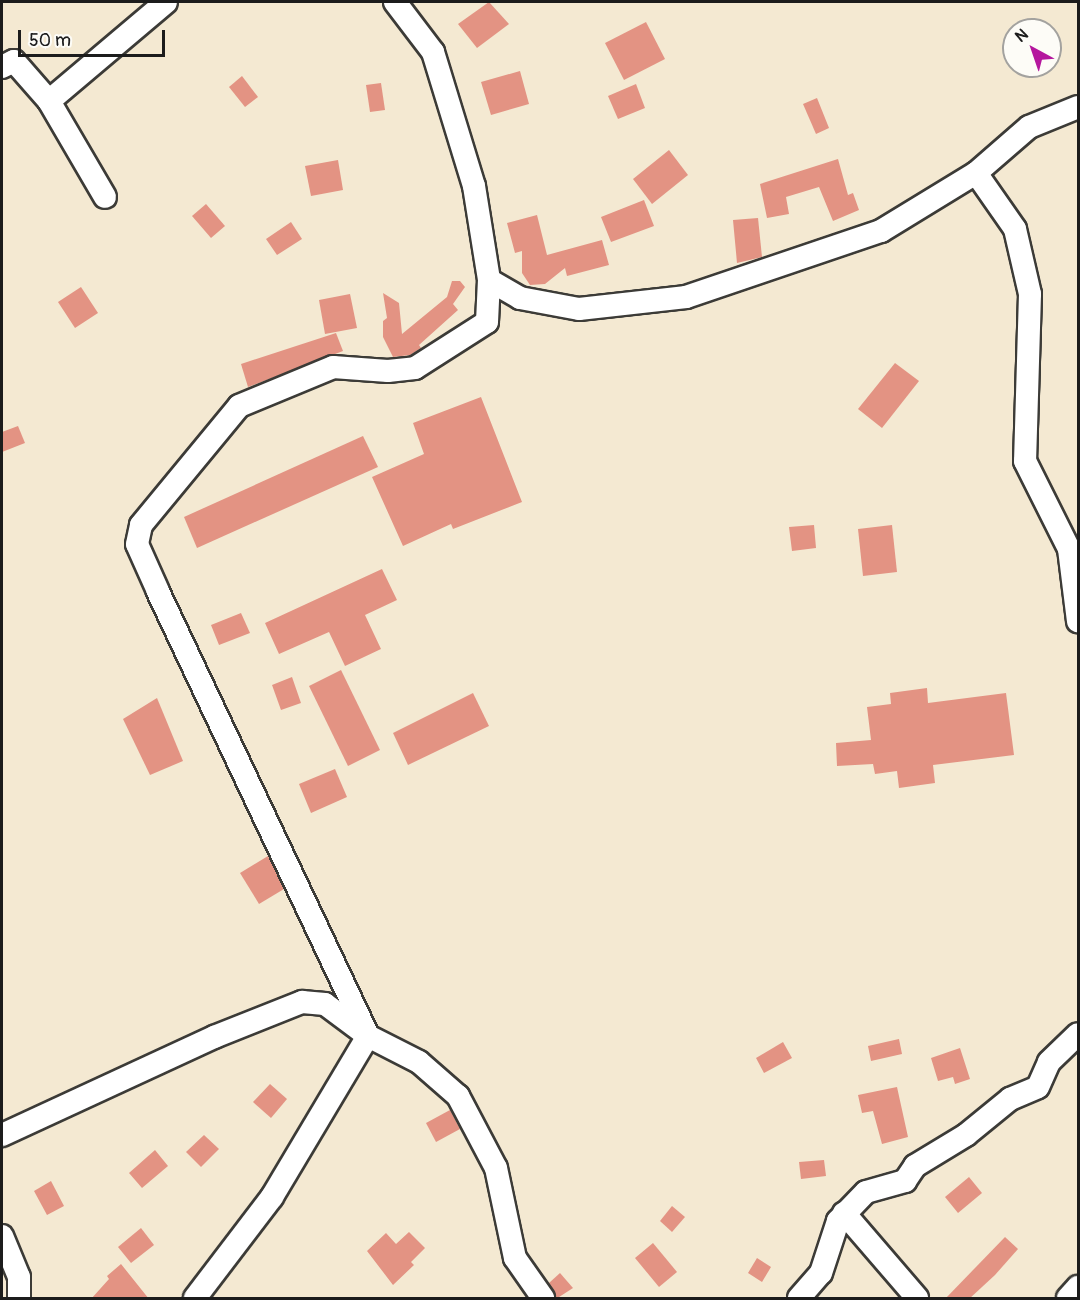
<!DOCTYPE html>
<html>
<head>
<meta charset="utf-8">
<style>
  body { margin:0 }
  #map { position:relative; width:1080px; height:1300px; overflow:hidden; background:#f4e9d2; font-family:Pangolin,sans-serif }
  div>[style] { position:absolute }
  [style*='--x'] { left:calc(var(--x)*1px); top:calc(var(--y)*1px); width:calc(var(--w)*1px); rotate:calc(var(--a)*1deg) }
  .building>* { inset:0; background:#e39383 }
  .roads { filter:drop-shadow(2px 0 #3c3b37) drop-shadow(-2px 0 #3c3b37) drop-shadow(0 2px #3c3b37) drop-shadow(0 -2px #3c3b37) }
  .minor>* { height:22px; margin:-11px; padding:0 11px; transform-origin:11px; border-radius:11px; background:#fff }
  span { translate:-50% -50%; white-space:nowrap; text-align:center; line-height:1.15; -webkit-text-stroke:4.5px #fdfcf7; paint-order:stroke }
  .frame { position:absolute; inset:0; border:3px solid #1c1c1c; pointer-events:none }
  .north { position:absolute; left:1002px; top:18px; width:60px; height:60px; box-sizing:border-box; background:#fdfcf7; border:2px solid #a3a29f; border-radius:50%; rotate:320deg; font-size:16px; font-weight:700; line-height:24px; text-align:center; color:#1c1c1c }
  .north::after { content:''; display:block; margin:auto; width:21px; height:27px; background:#b5179e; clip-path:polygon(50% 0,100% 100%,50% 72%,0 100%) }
  .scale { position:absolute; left:18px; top:30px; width:147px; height:27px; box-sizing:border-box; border:3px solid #1c1c1c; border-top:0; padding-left:8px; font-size:18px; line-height:21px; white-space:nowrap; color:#1c1c1c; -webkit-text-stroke:4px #fdfcf7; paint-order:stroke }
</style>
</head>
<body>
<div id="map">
  <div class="building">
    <i style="clip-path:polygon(489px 2px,509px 24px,477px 48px,458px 24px)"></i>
    <i style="clip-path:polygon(646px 22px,665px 59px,624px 80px,605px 43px)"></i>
    <i style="clip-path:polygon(520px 71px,529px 104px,491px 115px,481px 82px)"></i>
    <i style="clip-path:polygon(242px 76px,258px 97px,245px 107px,229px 87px)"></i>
    <i style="clip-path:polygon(381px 83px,385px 110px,370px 112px,366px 85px)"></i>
    <i style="clip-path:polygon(636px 84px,645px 108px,618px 119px,608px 96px)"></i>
    <i style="clip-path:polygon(817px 98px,829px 128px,816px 134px,803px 104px)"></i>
    <i style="clip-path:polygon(669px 150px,688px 175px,652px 204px,633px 179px)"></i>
    <i style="clip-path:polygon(838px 159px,848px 195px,853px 193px,859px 210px,833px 221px,819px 187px,786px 197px,789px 214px,767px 218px,760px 184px)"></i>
    <i style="clip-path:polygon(338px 160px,343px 190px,311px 196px,305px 166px)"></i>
    <i style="clip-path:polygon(644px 200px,654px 226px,611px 242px,601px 217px)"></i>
    <i style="clip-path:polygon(206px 204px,225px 226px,211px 238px,192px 216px)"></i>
    <i style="clip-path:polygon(537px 215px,547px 255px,602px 240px,609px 265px,567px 276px,565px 268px,545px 284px,530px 285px,522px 273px,522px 251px,515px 253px,507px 223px)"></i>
    <i style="clip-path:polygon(758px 218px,762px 257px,737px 263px,733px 220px)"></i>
    <i style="clip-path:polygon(291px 222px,302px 239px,277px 255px,266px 239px)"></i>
    <i style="clip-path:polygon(452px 281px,460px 281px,465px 287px,453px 304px,458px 310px,419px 345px,421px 348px,410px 355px,393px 357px,383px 337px,383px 321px,387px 318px,383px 293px,399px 303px,402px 334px,447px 297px)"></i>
    <i style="clip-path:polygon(81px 287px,98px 313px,75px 328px,58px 302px)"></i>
    <i style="clip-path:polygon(350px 294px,357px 328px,325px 334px,319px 300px)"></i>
    <i style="clip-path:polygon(336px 333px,343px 351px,248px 387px,241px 364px)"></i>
    <i style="clip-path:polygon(895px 363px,919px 381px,882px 428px,858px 409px)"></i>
    <i style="clip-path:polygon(481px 397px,522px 502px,453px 529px,451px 524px,403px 546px,372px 477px,424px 454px,413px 423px)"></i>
    <i style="clip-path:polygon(18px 426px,25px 443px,2px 452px,2px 432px)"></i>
    <i style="clip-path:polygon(363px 436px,378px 467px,197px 548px,184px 517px)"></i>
    <i style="clip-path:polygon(814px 525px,816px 548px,792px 551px,789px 527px)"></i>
    <i style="clip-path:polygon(892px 525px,897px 572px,863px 576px,858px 529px)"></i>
    <i style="clip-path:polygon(382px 569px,397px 600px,365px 615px,381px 649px,345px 666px,329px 632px,279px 654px,265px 623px)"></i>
    <i style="clip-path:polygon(241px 613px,250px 633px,219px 645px,211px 625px)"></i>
    <i style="clip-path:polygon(341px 670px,380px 750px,348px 766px,309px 686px)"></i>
    <i style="clip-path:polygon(292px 677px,301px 703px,281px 710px,272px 685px)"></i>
    <i style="clip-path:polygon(927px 688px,928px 703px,1006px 693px,1014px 755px,933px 765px,935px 783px,899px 788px,897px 771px,875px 774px,873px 764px,837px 766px,836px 743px,871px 740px,867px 707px,891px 704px,890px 693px)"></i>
    <i style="clip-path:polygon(473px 693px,489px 726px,408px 765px,393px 733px)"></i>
    <i style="clip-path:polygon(157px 698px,183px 761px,150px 775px,123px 719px)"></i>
    <i style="clip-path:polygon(335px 769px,347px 797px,311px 813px,299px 784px)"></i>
    <i style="clip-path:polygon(268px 856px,284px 889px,259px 904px,240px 873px)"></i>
    <i style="clip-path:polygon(899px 1039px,902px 1054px,871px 1061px,868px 1046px)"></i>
    <i style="clip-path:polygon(783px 1042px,792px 1058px,764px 1073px,756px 1058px)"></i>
    <i style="clip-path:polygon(960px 1048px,970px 1079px,955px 1084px,953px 1077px,938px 1081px,931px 1058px)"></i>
    <i style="clip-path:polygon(270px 1084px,287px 1099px,271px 1118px,253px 1102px)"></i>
    <i style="clip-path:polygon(897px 1087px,908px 1137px,882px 1144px,873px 1111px,862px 1113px,858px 1095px)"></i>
    <i style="clip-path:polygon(450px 1110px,460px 1129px,436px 1142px,426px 1123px)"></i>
    <i style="clip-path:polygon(204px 1135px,219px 1149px,201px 1167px,186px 1152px)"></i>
    <i style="clip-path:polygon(155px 1150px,168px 1166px,142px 1188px,129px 1173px)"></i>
    <i style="clip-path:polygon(824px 1160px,826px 1176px,801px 1179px,799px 1162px)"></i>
    <i style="clip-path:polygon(969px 1177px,982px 1193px,958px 1213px,945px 1197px)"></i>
    <i style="clip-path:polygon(51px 1181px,64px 1206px,47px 1215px,34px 1191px)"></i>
    <i style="clip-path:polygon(672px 1206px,685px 1217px,672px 1232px,660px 1221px)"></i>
    <i style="clip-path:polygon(141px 1228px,154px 1245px,131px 1263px,118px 1247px)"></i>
    <i style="clip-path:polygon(409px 1232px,425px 1248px,411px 1262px,414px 1265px,393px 1285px,367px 1251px,386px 1233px,396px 1244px)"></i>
    <i style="clip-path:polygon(1005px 1237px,1018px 1249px,995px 1275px,969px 1299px,945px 1299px)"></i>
    <i style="clip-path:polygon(653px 1243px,677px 1272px,659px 1287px,635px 1258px)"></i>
    <i style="clip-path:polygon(757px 1258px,771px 1267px,762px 1282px,748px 1273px)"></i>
    <i style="clip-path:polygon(121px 1264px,149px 1299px,91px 1299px,109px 1279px,107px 1276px)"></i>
    <i style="clip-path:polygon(560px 1273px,573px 1288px,556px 1299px,549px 1283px)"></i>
  </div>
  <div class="roads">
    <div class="minor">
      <i style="--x:395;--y:2;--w:63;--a:52.8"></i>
      <i style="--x:433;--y:52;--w:140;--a:73"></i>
      <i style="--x:474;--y:186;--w:95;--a:80.9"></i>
      <i style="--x:2;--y:67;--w:13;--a:-27"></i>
      <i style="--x:14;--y:61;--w:53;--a:48.8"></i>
      <i style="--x:49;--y:101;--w:111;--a:59.7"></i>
      <i style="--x:49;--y:101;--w:153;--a:-40.2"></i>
      <i style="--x:976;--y:173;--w:68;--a:55.1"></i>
      <i style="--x:1015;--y:229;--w:67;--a:77"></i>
      <i style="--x:1030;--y:294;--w:167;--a:91.7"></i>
      <i style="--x:1025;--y:461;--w:98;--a:63.4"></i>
      <i style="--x:1069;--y:549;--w:73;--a:82.9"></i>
      <i style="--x:2;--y:1135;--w:234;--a:-24.8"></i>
      <i style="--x:214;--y:1037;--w:95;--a:-21.7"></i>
      <i style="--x:302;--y:1002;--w:23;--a:5"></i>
      <i style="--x:325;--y:1004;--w:54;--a:36.7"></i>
      <i style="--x:368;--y:1036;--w:57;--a:27"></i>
      <i style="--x:419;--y:1062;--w:52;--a:41.1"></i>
      <i style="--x:458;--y:1096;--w:81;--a:62.2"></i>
      <i style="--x:496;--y:1168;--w:92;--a:78.1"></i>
      <i style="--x:515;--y:1258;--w:49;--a:55"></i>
      <i style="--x:844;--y:1213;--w:112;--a:49.3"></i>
      <i style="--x:2;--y:1236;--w:44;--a:67.5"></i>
      <i style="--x:19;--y:1277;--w:21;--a:90"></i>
      <i style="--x:195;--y:1298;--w:127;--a:-52.7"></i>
      <i style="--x:272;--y:1197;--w:187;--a:-59.2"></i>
      <i style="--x:368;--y:1036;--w:492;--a:-115.3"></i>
      <i style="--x:158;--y:591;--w:51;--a:-114.1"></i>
      <i style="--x:137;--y:544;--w:19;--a:-78"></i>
      <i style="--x:141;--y:525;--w:154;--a:-50.5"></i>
      <i style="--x:239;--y:406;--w:102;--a:-22.5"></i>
      <i style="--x:333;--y:367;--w:55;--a:4.2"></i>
      <i style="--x:388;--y:371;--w:27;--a:-6"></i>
      <i style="--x:415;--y:368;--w:85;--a:-32.6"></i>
      <i style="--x:487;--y:322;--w:42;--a:-87.3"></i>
      <i style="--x:489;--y:280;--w:36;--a:30"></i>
      <i style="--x:520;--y:298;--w:60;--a:10.6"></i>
      <i style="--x:579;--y:309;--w:108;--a:-6.4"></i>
      <i style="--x:686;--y:297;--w:206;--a:-18.7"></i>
      <i style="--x:881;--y:231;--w:111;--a:-31.4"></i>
      <i style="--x:976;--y:173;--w:70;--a:-41"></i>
      <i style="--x:1029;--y:127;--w:53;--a:-22.2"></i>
      <i style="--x:799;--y:1298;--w:33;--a:-49"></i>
      <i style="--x:821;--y:1273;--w:55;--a:-71.9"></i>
      <i style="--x:838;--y:1221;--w:40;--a:-46"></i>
      <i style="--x:866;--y:1192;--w:41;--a:-15.8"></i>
      <i style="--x:905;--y:1181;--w:18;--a:-56"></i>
      <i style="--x:915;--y:1166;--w:60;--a:-31.3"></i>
      <i style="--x:966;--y:1135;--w:57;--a:-39.3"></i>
      <i style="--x:1010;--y:1099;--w:30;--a:-23"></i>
      <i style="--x:1038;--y:1087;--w:27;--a:-66"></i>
      <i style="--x:1049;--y:1062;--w:40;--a:-44"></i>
      <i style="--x:1068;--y:1298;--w:15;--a:-48"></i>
    </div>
  </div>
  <div class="frame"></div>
  <div class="north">N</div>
  <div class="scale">50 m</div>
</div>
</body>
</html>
